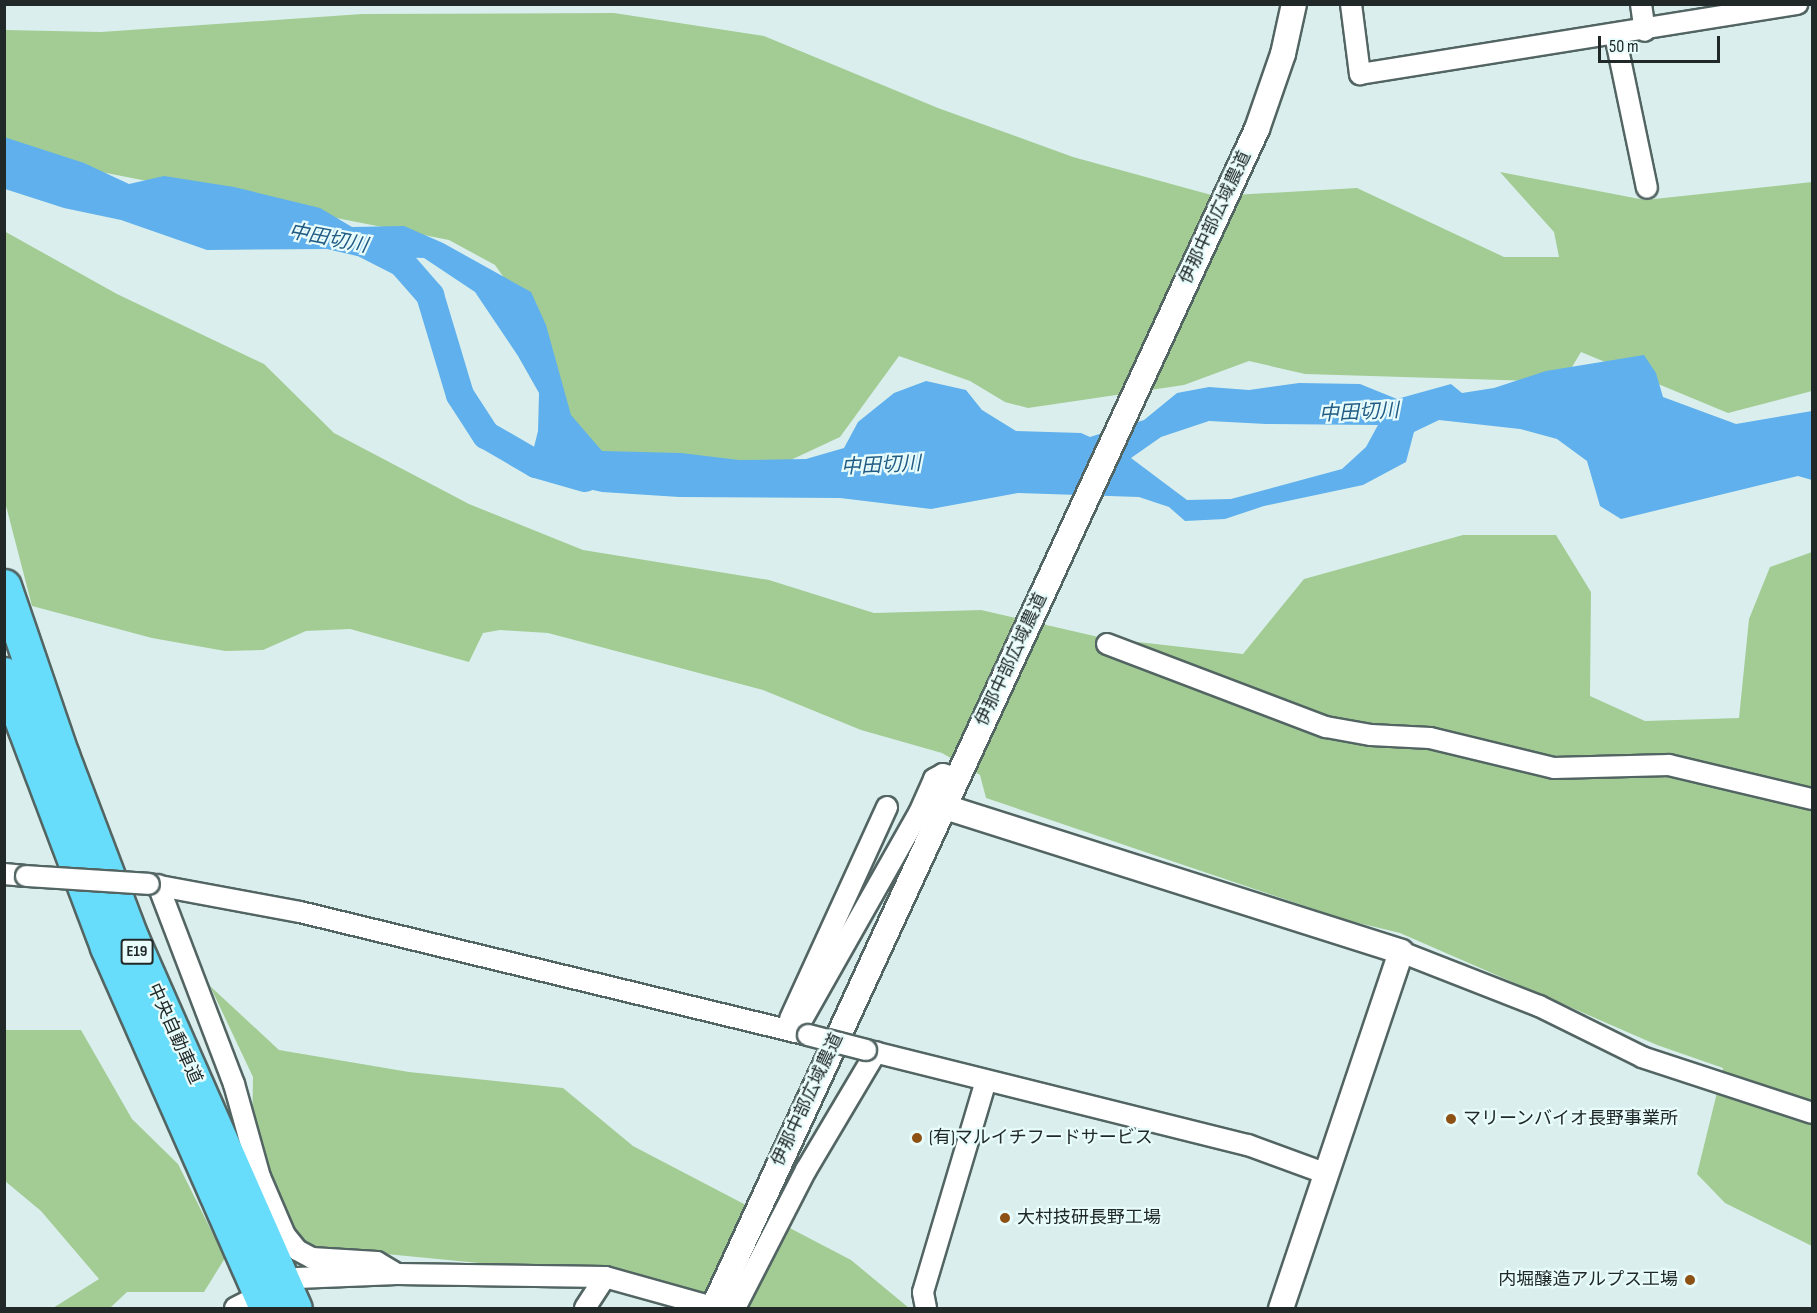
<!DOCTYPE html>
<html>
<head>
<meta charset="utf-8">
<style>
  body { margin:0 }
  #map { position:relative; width:1817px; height:1313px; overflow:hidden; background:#daefed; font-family:"Sofia Sans Condensed","Noto Sans JP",sans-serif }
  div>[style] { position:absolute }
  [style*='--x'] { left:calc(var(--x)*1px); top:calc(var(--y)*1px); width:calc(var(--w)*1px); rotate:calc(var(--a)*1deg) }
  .green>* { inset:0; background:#a3cc95 }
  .water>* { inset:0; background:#5fb0ec }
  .river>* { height:28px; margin:-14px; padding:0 14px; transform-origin:14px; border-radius:14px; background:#5fb0ec }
  .roads { filter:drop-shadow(2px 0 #536563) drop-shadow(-2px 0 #536563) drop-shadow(0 2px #536563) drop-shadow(0 -2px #536563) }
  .minor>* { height:20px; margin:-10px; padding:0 10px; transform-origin:10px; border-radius:10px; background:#fff }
  .tertiary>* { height:24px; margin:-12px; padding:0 12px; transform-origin:12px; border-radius:12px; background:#fff }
  .motorway>* { height:33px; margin:-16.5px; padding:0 16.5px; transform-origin:16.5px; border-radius:16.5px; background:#68ddfb }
  .bridges { filter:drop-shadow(2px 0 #536563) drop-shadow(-2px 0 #536563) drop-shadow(0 2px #536563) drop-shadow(0 -2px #536563) }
  .minor-bridge>* { height:20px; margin:-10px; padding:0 10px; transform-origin:10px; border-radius:10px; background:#fff }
  .dots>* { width:16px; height:16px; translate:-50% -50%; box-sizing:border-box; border:3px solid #e8fcfb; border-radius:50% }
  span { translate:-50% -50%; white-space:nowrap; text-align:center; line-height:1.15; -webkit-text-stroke:4.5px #e8fcfb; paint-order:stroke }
  .shield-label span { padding:2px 4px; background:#e8fcfb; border:2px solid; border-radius:4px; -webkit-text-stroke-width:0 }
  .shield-label { font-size:16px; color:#212928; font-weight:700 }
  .street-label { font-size:18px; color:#212928 }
  .poi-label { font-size:18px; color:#212928 }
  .left { translate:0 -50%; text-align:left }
  .right { translate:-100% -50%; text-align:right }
  .water-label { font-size:20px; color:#225c84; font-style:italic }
  .frame { position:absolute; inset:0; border:6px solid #212928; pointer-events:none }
  .scale { position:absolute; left:1598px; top:36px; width:122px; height:27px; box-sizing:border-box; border:3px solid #212928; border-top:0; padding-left:8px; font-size:18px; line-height:21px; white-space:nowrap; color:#212928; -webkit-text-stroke:4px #e8fcfb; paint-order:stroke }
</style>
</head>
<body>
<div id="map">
  <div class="green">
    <i style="clip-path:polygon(614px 13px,764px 36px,938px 108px,1073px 157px,1215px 196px,1357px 188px,1504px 257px,1559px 257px,1554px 232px,1500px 172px,1645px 200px,1812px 182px,1812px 391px,1728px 413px,1581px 352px,1563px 382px,1305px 374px,1249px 361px,1184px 385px,1028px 408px,1005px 402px,970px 381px,899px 356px,840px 437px,765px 472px,595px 461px,551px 419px,526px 309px,495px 265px,449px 240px,101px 172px,5px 146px,5px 30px,101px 32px,362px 14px)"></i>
    <i style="clip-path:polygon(4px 231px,117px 294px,264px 364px,334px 433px,469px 504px,583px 550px,769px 580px,874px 613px,981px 610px,1103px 638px,1243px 654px,1304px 579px,1463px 535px,1556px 535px,1591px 592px,1590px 696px,1645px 721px,1739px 718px,1749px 619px,1770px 567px,1812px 552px,1812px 1246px,1725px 1203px,1697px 1174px,1723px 1068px,1657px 1045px,1400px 933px,1346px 920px,986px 798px,980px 775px,942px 753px,861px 730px,763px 690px,548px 633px,500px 630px,483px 633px,469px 662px,350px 629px,306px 631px,263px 650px,225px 651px,152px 638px,32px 606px,5px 502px)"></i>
    <i style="clip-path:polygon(210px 986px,279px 1050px,409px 1072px,563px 1088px,633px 1146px,851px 1260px,909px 1308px,726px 1308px,699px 1291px,611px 1266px,511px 1266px,386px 1254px,306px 1253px,252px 1134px,253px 1077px)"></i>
    <i style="clip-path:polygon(5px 1030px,81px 1030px,132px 1119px,178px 1164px,225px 1258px,204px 1292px,127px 1292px,110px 1308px,53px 1308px,99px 1279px,41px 1211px,5px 1181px)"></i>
  </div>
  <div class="water">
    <i style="clip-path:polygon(evenodd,4px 137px,84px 163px,129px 184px,164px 176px,234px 187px,320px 208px,352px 227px,404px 226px,443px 243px,531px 292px,546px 325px,571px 415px,602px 451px,681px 453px,739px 460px,806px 459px,844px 448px,858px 422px,894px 393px,926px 381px,966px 390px,982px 410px,1016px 431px,1081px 433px,1090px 437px,1144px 420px,1177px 393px,1209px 387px,1249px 390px,1299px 383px,1360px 384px,1397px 399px,1451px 384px,1462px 393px,1494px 388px,1546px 371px,1644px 355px,1656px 373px,1663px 397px,1736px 424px,1812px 411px,1812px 480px,1798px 476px,1621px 519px,1600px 506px,1587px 461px,1557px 439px,1520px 429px,1439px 420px,1414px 432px,1406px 462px,1363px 485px,1264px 506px,1225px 519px,1185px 521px,1169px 507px,1139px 497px,1018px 493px,931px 509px,840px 498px,679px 497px,602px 492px,562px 483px,533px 451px,538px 431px,539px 393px,518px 356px,475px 292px,424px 258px,357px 256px,327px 249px,207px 250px,121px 220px,64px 208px,5px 189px,4px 137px,1209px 421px,1266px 424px,1378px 425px,1366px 447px,1342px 469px,1231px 499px,1187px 500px,1131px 458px,1161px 437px,1209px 421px)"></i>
  </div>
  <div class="river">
    <i style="--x:359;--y:241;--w:48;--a:27.1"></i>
    <i style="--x:402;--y:263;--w:43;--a:48.8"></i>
    <i style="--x:430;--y:295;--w:104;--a:73.3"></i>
    <i style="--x:460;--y:395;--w:48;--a:57"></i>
    <i style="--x:486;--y:435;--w:58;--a:30.1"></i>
    <i style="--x:536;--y:464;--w:51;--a:15.9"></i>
  </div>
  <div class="roads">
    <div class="minor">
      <i style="--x:1351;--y:4;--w:71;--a:82.7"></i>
      <i style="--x:1360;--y:74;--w:443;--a:-9.1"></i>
      <i style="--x:1641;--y:4;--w:27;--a:82"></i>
      <i style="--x:1615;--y:35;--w:156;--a:78.2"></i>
      <i style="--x:1107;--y:644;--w:234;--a:20.8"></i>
      <i style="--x:1326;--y:727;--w:46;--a:10.1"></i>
      <i style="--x:1371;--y:735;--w:59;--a:2.9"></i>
      <i style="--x:1430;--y:738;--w:128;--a:13.6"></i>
      <i style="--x:1554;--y:768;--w:115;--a:-1.5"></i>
      <i style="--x:1669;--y:765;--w:147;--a:13.4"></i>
      <i style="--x:4;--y:874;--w:22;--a:5"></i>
      <i style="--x:149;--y:884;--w:154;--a:10.5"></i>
      <i style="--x:300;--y:912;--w:523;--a:13.61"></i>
      <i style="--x:158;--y:885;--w:213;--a:69.1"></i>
      <i style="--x:234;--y:1084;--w:97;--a:74.4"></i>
      <i style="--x:260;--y:1177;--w:63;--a:66.7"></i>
      <i style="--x:285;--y:1235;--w:19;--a:51"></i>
      <i style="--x:297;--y:1250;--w:17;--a:28"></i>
      <i style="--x:312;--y:1258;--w:65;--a:3.5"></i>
      <i style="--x:377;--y:1262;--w:23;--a:31"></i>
      <i style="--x:1401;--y:952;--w:148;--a:21.4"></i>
      <i style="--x:1539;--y:1006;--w:115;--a:26.3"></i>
      <i style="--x:1642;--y:1057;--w:179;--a:18.2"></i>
      <i style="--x:790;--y:1019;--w:233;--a:-65.4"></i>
      <i style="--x:795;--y:1032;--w:252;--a:-60.5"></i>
      <i style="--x:919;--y:813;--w:37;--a:-66"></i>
      <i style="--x:934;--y:779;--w:10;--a:-29"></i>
      <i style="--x:943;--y:774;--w:16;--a:18"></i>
      <i style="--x:866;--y:1050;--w:394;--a:14"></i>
      <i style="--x:1248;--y:1145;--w:84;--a:20.2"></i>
      <i style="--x:297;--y:1278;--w:100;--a:-2.3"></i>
      <i style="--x:397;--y:1274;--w:208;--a:0.8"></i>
      <i style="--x:605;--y:1277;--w:115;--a:15.6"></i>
      <i style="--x:235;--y:1308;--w:16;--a:-27"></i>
      <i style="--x:585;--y:1308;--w:37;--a:-57"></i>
      <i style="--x:735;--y:1308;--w:155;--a:-62.8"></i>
      <i style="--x:806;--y:1170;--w:137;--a:-59.3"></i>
      <i style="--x:926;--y:1308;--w:16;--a:-101"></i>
      <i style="--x:923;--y:1292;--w:220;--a:-73.4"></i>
    </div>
    <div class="tertiary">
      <i style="--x:945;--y:807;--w:478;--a:17.6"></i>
      <i style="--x:1401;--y:952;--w:376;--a:108.6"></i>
      <i style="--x:713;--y:1308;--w:1298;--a:-65.23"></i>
      <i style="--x:1257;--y:129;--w:79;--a:-70.9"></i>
      <i style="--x:1283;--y:54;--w:51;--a:-77.6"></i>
    </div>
    <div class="motorway">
      <i style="--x:4;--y:586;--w:179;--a:71.1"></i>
      <i style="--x:62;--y:755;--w:197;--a:69.2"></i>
      <i style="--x:132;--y:939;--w:403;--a:66.2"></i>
      <i style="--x:4;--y:674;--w:292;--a:69.3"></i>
      <i style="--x:107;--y:947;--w:394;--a:66.2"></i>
    </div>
  </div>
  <div class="bridges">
    <div class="minor-bridge">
      <i style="--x:26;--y:876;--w:123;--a:3.7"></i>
      <i style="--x:808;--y:1035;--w:60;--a:14.5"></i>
    </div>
  </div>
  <div class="dots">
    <i style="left:1451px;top:1119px;background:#8e5114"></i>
    <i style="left:917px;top:1138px;background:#8e5114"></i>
    <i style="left:1005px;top:1218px;background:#8e5114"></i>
    <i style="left:1690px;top:1280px;background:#8e5114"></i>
  </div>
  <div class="shield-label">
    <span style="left:137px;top:952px">E19</span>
  </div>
  <div class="street-label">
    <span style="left:1216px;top:218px;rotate:-65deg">伊那中部広域農道</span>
    <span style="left:1012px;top:660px;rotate:-65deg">伊那中部広域農道</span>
    <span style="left:174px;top:1034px;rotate:66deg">中央自動車道</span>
    <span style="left:808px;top:1100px;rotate:-65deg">伊那中部広域農道</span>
  </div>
  <div class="poi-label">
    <span class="left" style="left:1463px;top:1119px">マリーンバイオ長野事業所</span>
    <span class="left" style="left:929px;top:1138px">(有)マルイチフードサービス</span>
    <span class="left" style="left:1017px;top:1218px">大村技研長野工場</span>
    <span class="right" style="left:1678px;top:1280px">内堀醸造アルプス工場</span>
  </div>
  <div class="water-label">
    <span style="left:328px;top:239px;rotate:11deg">中田切川</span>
    <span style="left:1359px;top:413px;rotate:-3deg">中田切川</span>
    <span style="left:881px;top:466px;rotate:-3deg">中田切川</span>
  </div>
  <div class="frame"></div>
  <div class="scale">50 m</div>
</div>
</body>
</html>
